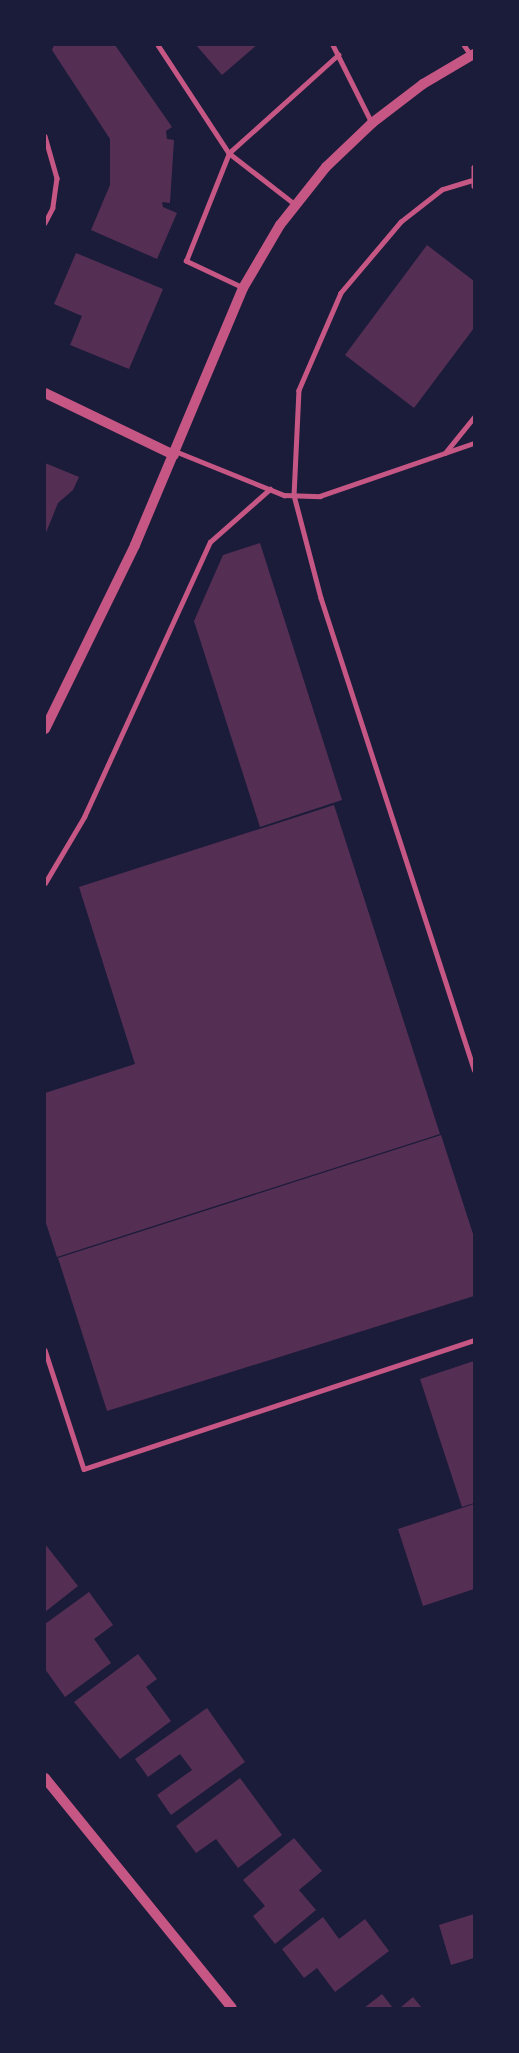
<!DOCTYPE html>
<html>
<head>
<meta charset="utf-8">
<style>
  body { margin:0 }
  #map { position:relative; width:519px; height:2053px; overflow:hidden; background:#1b1b3a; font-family:Ubuntu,sans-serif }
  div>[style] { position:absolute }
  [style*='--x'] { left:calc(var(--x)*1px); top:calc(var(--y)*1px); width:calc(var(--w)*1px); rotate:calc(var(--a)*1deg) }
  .building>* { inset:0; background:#542f53 }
  .service>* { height:4.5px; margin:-2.25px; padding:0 2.25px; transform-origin:2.25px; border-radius:2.25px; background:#c65784 }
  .tertiary>* { height:10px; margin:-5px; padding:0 5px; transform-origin:5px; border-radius:5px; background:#c65784 }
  span { translate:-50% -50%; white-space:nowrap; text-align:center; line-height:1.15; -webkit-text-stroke:6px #1b1b3a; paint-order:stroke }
  .frame { position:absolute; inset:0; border:46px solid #1b1b3a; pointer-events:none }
</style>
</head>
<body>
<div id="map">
  <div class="building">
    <i style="clip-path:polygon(54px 45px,115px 45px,172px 127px,166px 131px,167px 139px,174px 140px,170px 203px,162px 202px,163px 207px,177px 213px,157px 259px,91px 230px,110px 185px,110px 139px,52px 50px)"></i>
    <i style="clip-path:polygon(196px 45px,257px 45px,222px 75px)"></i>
    <i style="clip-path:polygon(427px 245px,474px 281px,474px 328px,414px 408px,345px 355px)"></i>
    <i style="clip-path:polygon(76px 253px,163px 289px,129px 369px,70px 345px,82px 316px,54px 304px)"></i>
    <i style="clip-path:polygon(45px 463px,79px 477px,73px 490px,58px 503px,45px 535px)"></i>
    <i style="clip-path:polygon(260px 543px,342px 800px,260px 827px,194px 621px,223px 555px)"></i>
    <i style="clip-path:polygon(334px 805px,440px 1134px,57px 1257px,45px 1220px,45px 1093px,135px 1064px,79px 887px)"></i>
    <i style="clip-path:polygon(441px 1135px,474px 1237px,474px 1296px,107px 1411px,58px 1258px)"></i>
    <i style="clip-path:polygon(474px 1361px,474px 1503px,462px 1507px,420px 1379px)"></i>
    <i style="clip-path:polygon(474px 1504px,474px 1589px,423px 1606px,398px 1529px)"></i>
    <i style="clip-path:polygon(45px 1544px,78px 1586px,45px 1612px)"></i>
    <i style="clip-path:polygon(89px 1592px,113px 1625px,94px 1639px,111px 1663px,65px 1697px,45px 1669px,45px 1624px)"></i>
    <i style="clip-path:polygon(138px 1654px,157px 1679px,146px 1687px,171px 1721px,120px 1759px,74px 1702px)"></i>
    <i style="clip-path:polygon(207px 1708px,245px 1762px,171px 1815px,157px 1795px,192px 1770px,180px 1754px,148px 1777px,135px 1759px)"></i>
    <i style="clip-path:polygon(240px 1778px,282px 1835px,238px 1868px,216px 1839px,196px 1853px,176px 1826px)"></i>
    <i style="clip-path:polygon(294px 1838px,322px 1871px,299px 1890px,316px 1910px,275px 1944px,253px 1916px,265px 1906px,243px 1880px)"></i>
    <i style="clip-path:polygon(474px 1914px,474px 1958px,451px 1965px,439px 1925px)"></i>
    <i style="clip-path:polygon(323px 1917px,339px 1939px,365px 1919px,389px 1951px,335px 1992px,317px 1968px,304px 1978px,282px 1949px)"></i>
    <i style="clip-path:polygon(382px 1994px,393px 2008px,364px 2008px)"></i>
    <i style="clip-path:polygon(413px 1997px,422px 2008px,400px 2008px)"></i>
  </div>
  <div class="service">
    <i style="--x:158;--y:45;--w:129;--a:56.7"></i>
    <i style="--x:229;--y:153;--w:147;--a:-42"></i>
    <i style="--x:333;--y:45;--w:87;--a:63.4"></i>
    <i style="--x:464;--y:45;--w:12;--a:55"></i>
    <i style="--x:45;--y:136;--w:44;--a:74.1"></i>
    <i style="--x:57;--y:178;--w:30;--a:98"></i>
    <i style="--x:53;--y:208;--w:17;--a:118"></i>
    <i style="--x:474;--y:167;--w:19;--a:90"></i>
    <i style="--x:471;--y:181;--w:30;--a:163"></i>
    <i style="--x:442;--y:190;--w:52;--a:142"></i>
    <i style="--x:401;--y:222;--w:93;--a:130.2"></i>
    <i style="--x:341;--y:293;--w:106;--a:113.4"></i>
    <i style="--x:299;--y:390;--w:105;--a:92.7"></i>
    <i style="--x:294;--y:495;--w:106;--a:75.3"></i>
    <i style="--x:321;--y:598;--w:496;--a:72"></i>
    <i style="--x:243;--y:288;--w:63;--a:-154.7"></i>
    <i style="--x:186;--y:261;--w:116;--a:-68.3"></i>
    <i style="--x:229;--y:153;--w:85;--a:37.8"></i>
    <i style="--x:175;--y:451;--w:118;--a:22"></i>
    <i style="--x:284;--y:495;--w:36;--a:2"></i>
    <i style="--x:320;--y:496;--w:163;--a:-19"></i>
    <i style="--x:445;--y:453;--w:46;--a:-51.1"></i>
    <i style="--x:45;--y:883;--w:77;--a:-59.4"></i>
    <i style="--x:84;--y:817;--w:302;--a:-65.4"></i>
    <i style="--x:210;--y:542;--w:80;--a:-41.5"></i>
    <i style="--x:45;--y:1350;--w:125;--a:71.9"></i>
    <i style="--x:84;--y:1469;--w:411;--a:-18.3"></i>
  </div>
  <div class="tertiary">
    <i style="--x:45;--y:393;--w:143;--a:25.7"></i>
    <i style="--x:45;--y:729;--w:205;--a:-63.9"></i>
    <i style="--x:135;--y:545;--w:279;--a:-67.2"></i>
    <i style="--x:243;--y:288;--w:73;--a:-59.6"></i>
    <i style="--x:280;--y:225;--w:74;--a:-51.6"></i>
    <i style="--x:326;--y:167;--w:64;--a:-43.7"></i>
    <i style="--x:372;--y:123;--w:64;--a:-37.4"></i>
    <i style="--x:423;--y:84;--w:59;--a:-30.5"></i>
    <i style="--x:45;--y:1778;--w:296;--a:50.9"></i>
  </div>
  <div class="frame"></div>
</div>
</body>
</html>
